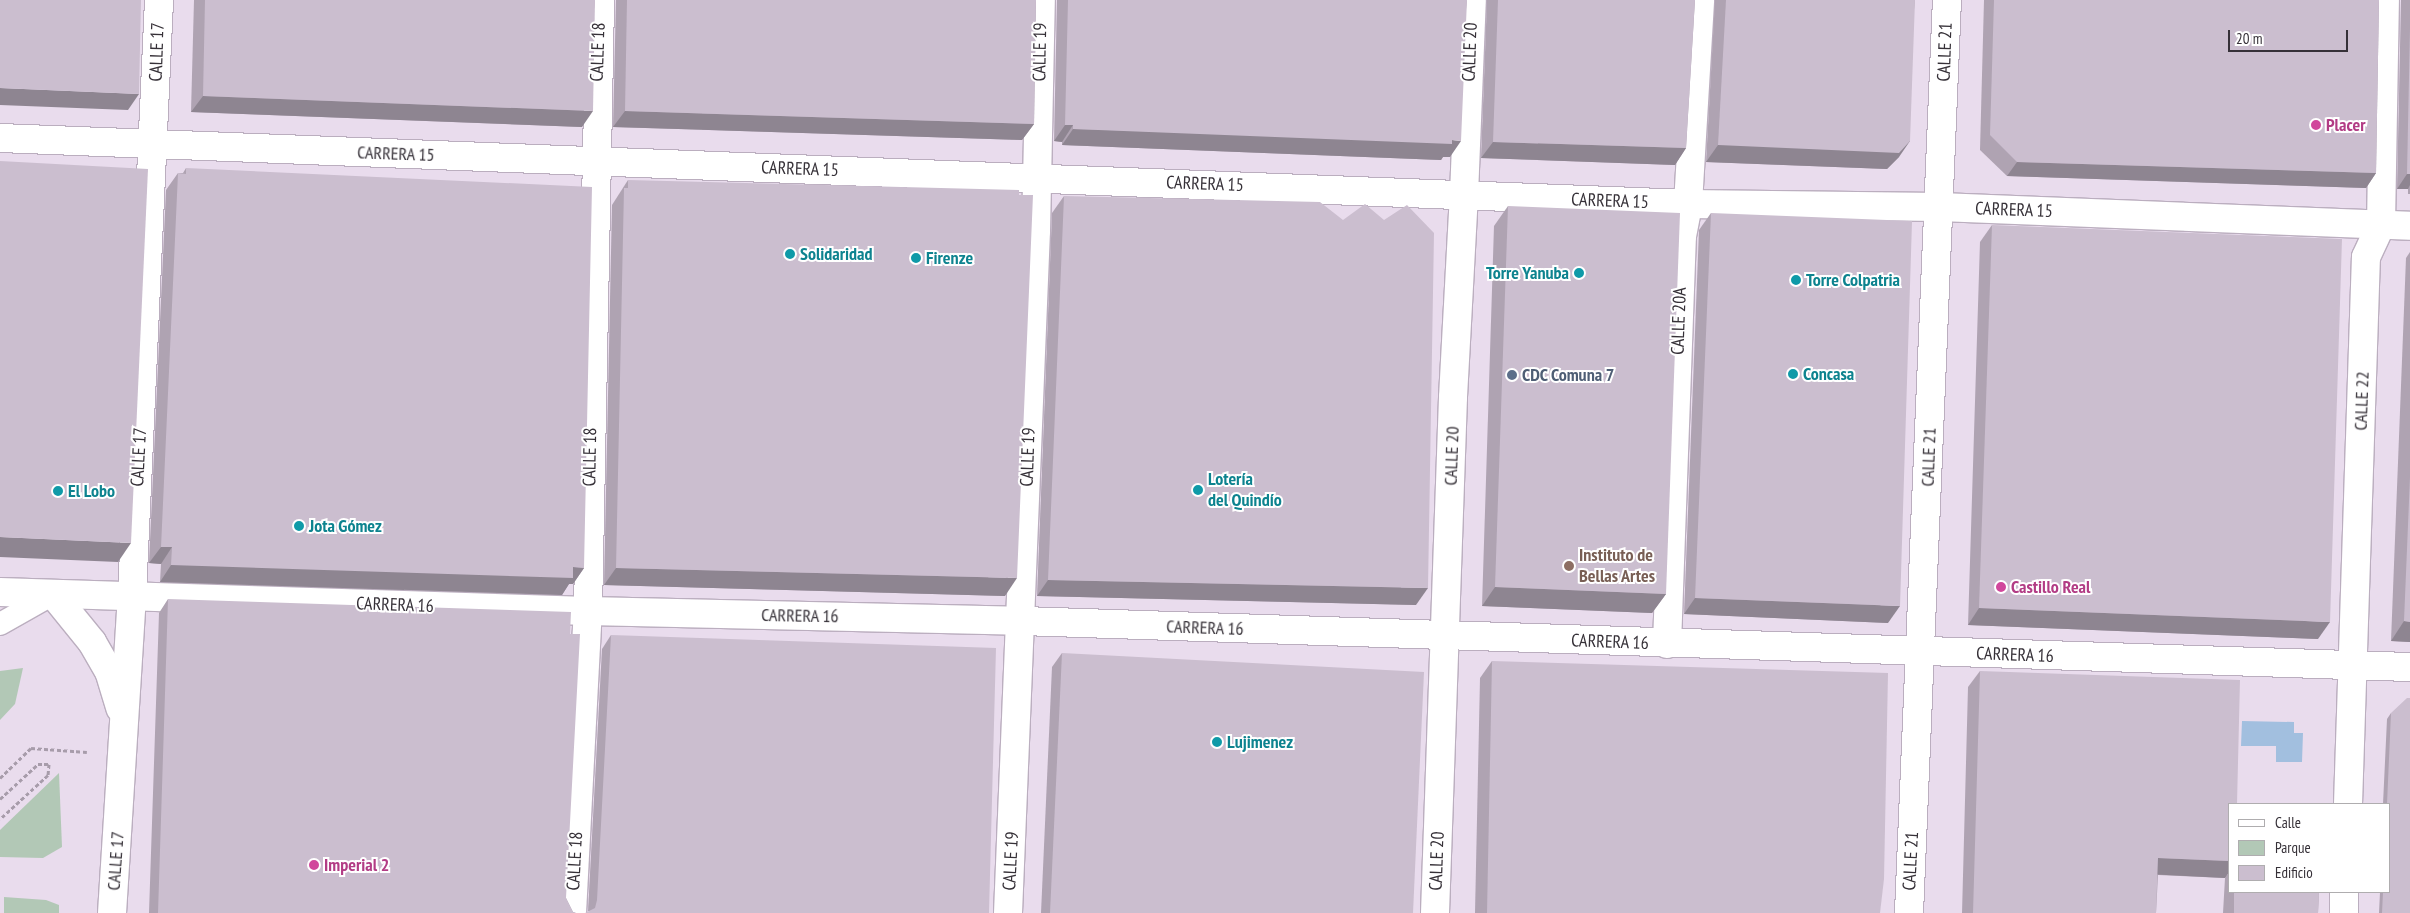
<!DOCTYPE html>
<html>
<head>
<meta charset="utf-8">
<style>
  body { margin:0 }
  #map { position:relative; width:2410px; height:913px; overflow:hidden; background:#e9dced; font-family:"PT Sans Narrow",sans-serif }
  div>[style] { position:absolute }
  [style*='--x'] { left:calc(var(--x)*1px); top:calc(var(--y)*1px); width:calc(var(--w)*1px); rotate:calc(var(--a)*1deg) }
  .green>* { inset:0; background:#b2c8b6 }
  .water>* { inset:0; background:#a2bfdf }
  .path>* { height:3px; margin-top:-1.5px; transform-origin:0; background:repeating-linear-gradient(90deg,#a79caa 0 4px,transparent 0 6.5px) }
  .roads { filter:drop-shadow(1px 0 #bbaebf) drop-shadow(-1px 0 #bbaebf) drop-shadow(0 1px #bbaebf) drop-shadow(0 -1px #bbaebf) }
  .service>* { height:22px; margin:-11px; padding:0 11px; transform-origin:11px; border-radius:11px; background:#fff }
  .pedestrian>* { height:28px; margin:-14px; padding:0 14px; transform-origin:14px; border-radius:14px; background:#fff }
  .minor>* { height:28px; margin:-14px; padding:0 14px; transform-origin:14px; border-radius:14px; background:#fff }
  .tertiary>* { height:28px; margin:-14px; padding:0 14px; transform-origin:14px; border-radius:14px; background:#fff }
  .wall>* { inset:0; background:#afa3b2 }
  .shaded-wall>* { inset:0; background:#8e8591 }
  .building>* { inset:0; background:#cbbecf }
  .dots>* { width:14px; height:14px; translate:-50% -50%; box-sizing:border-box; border:2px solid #fff; border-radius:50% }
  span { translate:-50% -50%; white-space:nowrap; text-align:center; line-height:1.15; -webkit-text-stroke:4px #fff; paint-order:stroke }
  .street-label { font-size:18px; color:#363138 }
  .hotel-label { font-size:18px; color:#b23c85; font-weight:700 }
  .left { translate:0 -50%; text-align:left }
  .culture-label { font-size:18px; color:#0d838f; font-weight:700 }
  .right { translate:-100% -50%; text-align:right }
  .service-label { font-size:18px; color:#4e5e75; font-weight:700 }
  .education-label { font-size:18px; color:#785e54; font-weight:700 }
  .legend { position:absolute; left:2228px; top:803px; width:162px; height:90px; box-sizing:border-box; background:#fff; border:1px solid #afadaf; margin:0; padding:6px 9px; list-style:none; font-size:15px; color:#363138 }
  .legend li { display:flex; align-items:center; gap:10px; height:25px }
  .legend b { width:25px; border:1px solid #afadaf }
  .scale { position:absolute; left:2228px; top:30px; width:120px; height:22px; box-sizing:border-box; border:2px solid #363138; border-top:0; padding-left:6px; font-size:15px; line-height:18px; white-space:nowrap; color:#363138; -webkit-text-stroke:4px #fff; paint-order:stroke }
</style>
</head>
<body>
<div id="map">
  <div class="green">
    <i style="clip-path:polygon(23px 668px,15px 704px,0 720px,0 671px)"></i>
    <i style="clip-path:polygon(59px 773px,62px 847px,43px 858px,0 857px,0 830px)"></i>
    <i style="clip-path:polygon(4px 897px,46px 900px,59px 905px,59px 913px,4px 913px)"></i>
  </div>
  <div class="water">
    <i style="clip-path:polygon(2242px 721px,2294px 722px,2294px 733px,2303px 733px,2302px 762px,2276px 762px,2276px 746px,2241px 746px)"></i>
  </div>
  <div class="path">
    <i style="--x:0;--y:778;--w:43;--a:-44.1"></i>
    <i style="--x:31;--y:748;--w:56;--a:4.1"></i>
    <i style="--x:0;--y:799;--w:52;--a:-42.6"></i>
    <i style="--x:38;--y:764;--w:11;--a:0"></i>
    <i style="--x:49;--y:764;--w:11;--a:95"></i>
    <i style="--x:48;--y:775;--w:65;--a:137.5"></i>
  </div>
  <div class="roads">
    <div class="service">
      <i style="--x:0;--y:624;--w:61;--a:-29.5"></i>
    </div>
    <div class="pedestrian">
      <i style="--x:1464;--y:195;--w:195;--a:-87.7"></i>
      <i style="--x:1667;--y:644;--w:408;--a:-87.9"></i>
      <i style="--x:1682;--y:236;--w:33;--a:-79"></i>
      <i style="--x:1688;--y:204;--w:204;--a:-86.6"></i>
    </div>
    <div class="minor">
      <i style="--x:0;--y:592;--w:588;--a:1.85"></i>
      <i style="--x:588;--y:611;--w:434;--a:1.3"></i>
      <i style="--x:1022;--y:621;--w:1389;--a:1.9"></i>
      <i style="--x:53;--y:594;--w:62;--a:50.9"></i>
      <i style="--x:92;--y:642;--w:34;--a:60"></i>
      <i style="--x:109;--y:671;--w:39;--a:73"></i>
      <i style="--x:2348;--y:804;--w:547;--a:-88.12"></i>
      <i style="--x:2366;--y:257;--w:35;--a:-65"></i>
      <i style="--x:2381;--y:225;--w:225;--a:-89"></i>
      <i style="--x:112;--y:913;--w:319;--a:-86.4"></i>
      <i style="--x:132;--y:595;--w:596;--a:-87.4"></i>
      <i style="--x:572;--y:913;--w:302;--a:-87"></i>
      <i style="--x:588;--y:611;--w:611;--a:-88.87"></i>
      <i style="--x:1008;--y:913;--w:683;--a:-87.65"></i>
      <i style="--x:1036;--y:231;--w:231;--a:-88.8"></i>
      <i style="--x:1435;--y:913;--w:516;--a:-88"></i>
      <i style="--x:1453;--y:397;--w:202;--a:-86.9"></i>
      <i style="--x:2344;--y:913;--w:21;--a:-90"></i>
    </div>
    <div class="tertiary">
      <i style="--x:0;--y:138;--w:1689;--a:2.24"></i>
      <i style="--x:1688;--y:204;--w:252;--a:0.7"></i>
      <i style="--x:1940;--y:207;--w:470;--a:2.3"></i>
      <i style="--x:1909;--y:913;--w:914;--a:-87.62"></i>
    </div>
  </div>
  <div class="wall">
    <i style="clip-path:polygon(194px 0,595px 0,582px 127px,191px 112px)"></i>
    <i style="clip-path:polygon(616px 0,1036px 0,1034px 124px,1022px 140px,613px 127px)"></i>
    <i style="clip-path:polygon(1057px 0,1467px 0,1450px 157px,1443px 157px,1441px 160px,1062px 145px,1062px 142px,1054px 141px)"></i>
    <i style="clip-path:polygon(1487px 0,1695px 0,1686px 148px,1675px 165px,1481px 158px)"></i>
    <i style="clip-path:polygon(1715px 0,1915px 0,1899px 157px,1887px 169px,1706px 162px)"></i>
    <i style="clip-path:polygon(1984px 0,2379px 0,2376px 173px,2366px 188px,2007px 176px,1980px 150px)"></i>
    <i style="clip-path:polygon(2401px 0,2410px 0,2410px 194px,2408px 194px,2408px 189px,2397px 189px)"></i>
    <i style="clip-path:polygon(186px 168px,584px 568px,573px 584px,569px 584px,562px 595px,160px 582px,161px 564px,149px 563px,166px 190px,178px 173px,183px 173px)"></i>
    <i style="clip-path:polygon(628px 180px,1005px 596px,604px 585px,612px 205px)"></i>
    <i style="clip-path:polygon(1064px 196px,1416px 605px,1037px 596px,1052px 213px)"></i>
    <i style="clip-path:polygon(1508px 206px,1666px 594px,1652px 613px,1482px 606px,1494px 226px)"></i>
    <i style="clip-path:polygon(1711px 213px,1888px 623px,1684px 614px,1699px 230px)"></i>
    <i style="clip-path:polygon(1992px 225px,2318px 639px,1968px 625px,1980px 242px)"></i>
    <i style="clip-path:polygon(2410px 252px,2410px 642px,2391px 641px,2406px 258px)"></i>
    <i style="clip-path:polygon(168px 599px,566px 898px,573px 912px,576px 913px,149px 913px,159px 613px)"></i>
    <i style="clip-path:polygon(611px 635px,989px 913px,588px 911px,602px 649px)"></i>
    <i style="clip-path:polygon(1062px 653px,1413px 913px,1041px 913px,1052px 667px)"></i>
    <i style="clip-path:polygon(1492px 661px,1880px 913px,1475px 913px,1480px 678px)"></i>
    <i style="clip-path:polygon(1980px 671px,2229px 804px,2229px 872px,2225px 878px,2158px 875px,2156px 913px,1962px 913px,1968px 687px)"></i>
    <i style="clip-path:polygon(2391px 713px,2410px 913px,2379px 913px,2380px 892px,2389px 892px,2389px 804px,2383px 804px,2387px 719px)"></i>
    <i style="clip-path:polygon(2229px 872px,2229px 892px,2319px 892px,2318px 913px,2223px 913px,2225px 878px)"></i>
  </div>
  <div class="shaded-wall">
    <i style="clip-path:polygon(0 88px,139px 94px,128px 110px,0 105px)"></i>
    <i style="clip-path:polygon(203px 96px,593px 111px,582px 127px,191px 112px)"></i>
    <i style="clip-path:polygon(625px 111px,1034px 124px,1022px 140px,613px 127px)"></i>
    <i style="clip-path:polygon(1065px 125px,1073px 125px,1062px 142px,1054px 141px)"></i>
    <i style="clip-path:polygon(1073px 129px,1452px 140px,1461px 141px,1450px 157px,1443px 157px,1441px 160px,1062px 145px)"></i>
    <i style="clip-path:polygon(1910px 141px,1899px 157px,1887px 169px,1706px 162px,1718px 145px)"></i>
    <i style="clip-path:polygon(1493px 142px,1686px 148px,1675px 165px,1481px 158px)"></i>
    <i style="clip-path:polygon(2017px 162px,2376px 173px,2366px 188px,2007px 176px)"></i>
    <i style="clip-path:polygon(2407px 174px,2410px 174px,2410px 185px,2408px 189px,2397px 189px)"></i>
    <i style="clip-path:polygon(0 537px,131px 543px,118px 562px,0 557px)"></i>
    <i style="clip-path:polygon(161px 547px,172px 547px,161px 564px,149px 563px)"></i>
    <i style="clip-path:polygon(171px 565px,573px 567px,584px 568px,573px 584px,569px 584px,562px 595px,160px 582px)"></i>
    <i style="clip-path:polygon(616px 568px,1017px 578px,1005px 596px,604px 585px)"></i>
    <i style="clip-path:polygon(1048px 580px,1428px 588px,1416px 605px,1037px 596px)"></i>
    <i style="clip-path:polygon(1495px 587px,1666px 594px,1652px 613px,1482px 606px)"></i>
    <i style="clip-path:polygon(1695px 598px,1900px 606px,1888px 623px,1684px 614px)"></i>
    <i style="clip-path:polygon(1979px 608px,2330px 622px,2318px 639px,1968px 625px)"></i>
    <i style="clip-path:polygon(2404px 621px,2410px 622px,2410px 642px,2391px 641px)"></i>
    <i style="clip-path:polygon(2158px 858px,2229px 861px,2229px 872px,2225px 878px,2147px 874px)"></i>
  </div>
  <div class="building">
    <i style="clip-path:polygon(0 0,141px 0,139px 94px,0 88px)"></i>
    <i style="clip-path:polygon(205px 0,595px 0,593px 111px,203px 96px)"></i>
    <i style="clip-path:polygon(627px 0,1036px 0,1034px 124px,625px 111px)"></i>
    <i style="clip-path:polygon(1068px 0,1467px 0,1461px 141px,1452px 140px,1452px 144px,1073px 129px,1073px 125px,1065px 125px)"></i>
    <i style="clip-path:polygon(1498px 0,1695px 0,1686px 148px,1493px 142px)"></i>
    <i style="clip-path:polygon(1726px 0,1915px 0,1910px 141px,1899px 153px,1718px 145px)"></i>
    <i style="clip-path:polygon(1994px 0,2379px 0,2376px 173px,2017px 162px,1990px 135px)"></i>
    <i style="clip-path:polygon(2410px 28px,2410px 174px,2407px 174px)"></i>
    <i style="clip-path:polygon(0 161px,148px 169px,131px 543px,0 537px)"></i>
    <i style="clip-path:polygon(186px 168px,592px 187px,584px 568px,573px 567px,573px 578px,171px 565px,172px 547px,161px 547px,178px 173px,186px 174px)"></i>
    <i style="clip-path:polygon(628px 180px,1019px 190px,1019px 195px,1033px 195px,1017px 578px,616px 568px,624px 188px,628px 188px)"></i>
    <i style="clip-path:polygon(1064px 196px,1320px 202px,1343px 220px,1365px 204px,1384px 220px,1407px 205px,1434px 233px,1428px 588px,1048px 580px)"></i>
    <i style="clip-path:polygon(1508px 206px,1680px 213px,1666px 594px,1495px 587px)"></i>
    <i style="clip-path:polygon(1711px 213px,1912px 221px,1900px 606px,1695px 598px)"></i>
    <i style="clip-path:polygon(1992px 225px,2342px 239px,2330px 622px,1979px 608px)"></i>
    <i style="clip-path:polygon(2410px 477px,2410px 622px,2404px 621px)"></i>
    <i style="clip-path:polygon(168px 599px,571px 612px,570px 634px,580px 634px,566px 898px,573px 912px,576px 913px,158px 913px)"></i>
    <i style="clip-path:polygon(611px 635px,996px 648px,989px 913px,585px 913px,595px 908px,597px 900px)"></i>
    <i style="clip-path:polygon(1062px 653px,1424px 672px,1413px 913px,1050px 913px)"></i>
    <i style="clip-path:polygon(1492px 661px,1888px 673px,1884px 879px,1880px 913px,1487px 913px)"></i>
    <i style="clip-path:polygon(1980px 671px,2240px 680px,2237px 804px,2229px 804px,2229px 861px,2158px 858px,2156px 913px,1973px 913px)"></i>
    <i style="clip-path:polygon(2407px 698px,2410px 698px,2410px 913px,2382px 913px,2383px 892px,2389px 892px,2389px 804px,2387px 804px,2391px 713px)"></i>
    <i style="clip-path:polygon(2234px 892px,2319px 892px,2318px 913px,2234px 913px)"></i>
  </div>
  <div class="dots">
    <i style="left:2316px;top:125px;background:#d1479c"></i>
    <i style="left:790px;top:254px;background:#0f9aa8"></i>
    <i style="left:916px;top:258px;background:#0f9aa8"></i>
    <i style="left:1579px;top:273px;background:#0f9aa8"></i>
    <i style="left:1796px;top:280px;background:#0f9aa8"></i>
    <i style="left:1793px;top:374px;background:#0f9aa8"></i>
    <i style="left:1512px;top:375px;background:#5c6f8a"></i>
    <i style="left:1198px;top:490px;background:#0f9aa8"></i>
    <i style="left:58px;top:491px;background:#0f9aa8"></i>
    <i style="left:299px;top:526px;background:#0f9aa8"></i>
    <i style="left:1569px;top:566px;background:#8d6e63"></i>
    <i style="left:2001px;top:587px;background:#d1479c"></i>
    <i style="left:1217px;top:742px;background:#0f9aa8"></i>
    <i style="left:314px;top:865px;background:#d1479c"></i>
  </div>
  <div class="street-label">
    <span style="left:157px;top:52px;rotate:-88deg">CALLE 17</span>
    <span style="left:598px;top:52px;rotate:-88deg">CALLE 18</span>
    <span style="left:1040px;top:52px;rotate:-89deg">CALLE 19</span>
    <span style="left:1470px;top:52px;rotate:-88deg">CALLE 20</span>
    <span style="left:1945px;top:52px;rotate:-88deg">CALLE 21</span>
    <span style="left:396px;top:154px;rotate:2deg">CARRERA 15</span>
    <span style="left:800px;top:169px;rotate:2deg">CARRERA 15</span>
    <span style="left:1205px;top:184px;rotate:2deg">CARRERA 15</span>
    <span style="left:1610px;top:201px;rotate:2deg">CARRERA 15</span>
    <span style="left:2014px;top:210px;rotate:2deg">CARRERA 15</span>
    <span style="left:1679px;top:321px;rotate:-88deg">CALLE 20A</span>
    <span style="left:2362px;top:401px;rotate:-88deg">CALLE 22</span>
    <span style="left:1452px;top:456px;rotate:-88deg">CALLE 20</span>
    <span style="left:139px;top:457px;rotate:-87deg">CALLE 17</span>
    <span style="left:590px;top:457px;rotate:-89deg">CALLE 18</span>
    <span style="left:1028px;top:457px;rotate:-88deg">CALLE 19</span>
    <span style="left:1929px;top:457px;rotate:-88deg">CALLE 21</span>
    <span style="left:395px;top:605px;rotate:2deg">CARRERA 16</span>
    <span style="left:800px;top:616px;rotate:1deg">CARRERA 16</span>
    <span style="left:1205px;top:628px;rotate:2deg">CARRERA 16</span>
    <span style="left:1610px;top:642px;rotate:2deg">CARRERA 16</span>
    <span style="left:2015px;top:655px;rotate:2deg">CARRERA 16</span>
    <span style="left:116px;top:861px;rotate:-86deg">CALLE 17</span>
    <span style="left:575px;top:861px;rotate:-87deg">CALLE 18</span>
    <span style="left:1011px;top:861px;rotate:-87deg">CALLE 19</span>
    <span style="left:1437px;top:861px;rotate:-88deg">CALLE 20</span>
    <span style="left:1911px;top:861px;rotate:-87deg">CALLE 21</span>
  </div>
  <div class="hotel-label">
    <span class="left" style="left:2326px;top:125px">Placer</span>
    <span class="left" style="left:2011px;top:587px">Castillo Real</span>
    <span class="left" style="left:324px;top:865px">Imperial 2</span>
  </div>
  <div class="culture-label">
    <span class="left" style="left:800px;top:254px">Solidaridad</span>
    <span class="left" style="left:926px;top:258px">Firenze</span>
    <span class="right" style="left:1569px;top:273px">Torre Yanuba</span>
    <span class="left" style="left:1806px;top:280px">Torre Colpatria</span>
    <span class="left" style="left:1803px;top:374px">Concasa</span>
    <span class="left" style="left:1208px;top:490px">Lotería<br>del Quindío</span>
    <span class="left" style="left:68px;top:491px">El Lobo</span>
    <span class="left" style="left:309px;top:526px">Jota Gómez</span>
    <span class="left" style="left:1227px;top:742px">Lujimenez</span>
  </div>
  <div class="service-label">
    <span class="left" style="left:1522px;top:375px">CDC Comuna 7</span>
  </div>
  <div class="education-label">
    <span class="left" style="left:1579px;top:566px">Instituto de<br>Bellas Artes</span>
  </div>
  <ul class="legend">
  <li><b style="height:6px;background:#fff"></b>Calle</li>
  <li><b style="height:14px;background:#b2c8b6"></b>Parque</li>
  <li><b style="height:14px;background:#cbbecf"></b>Edificio</li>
  </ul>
  <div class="scale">20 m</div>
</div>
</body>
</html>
